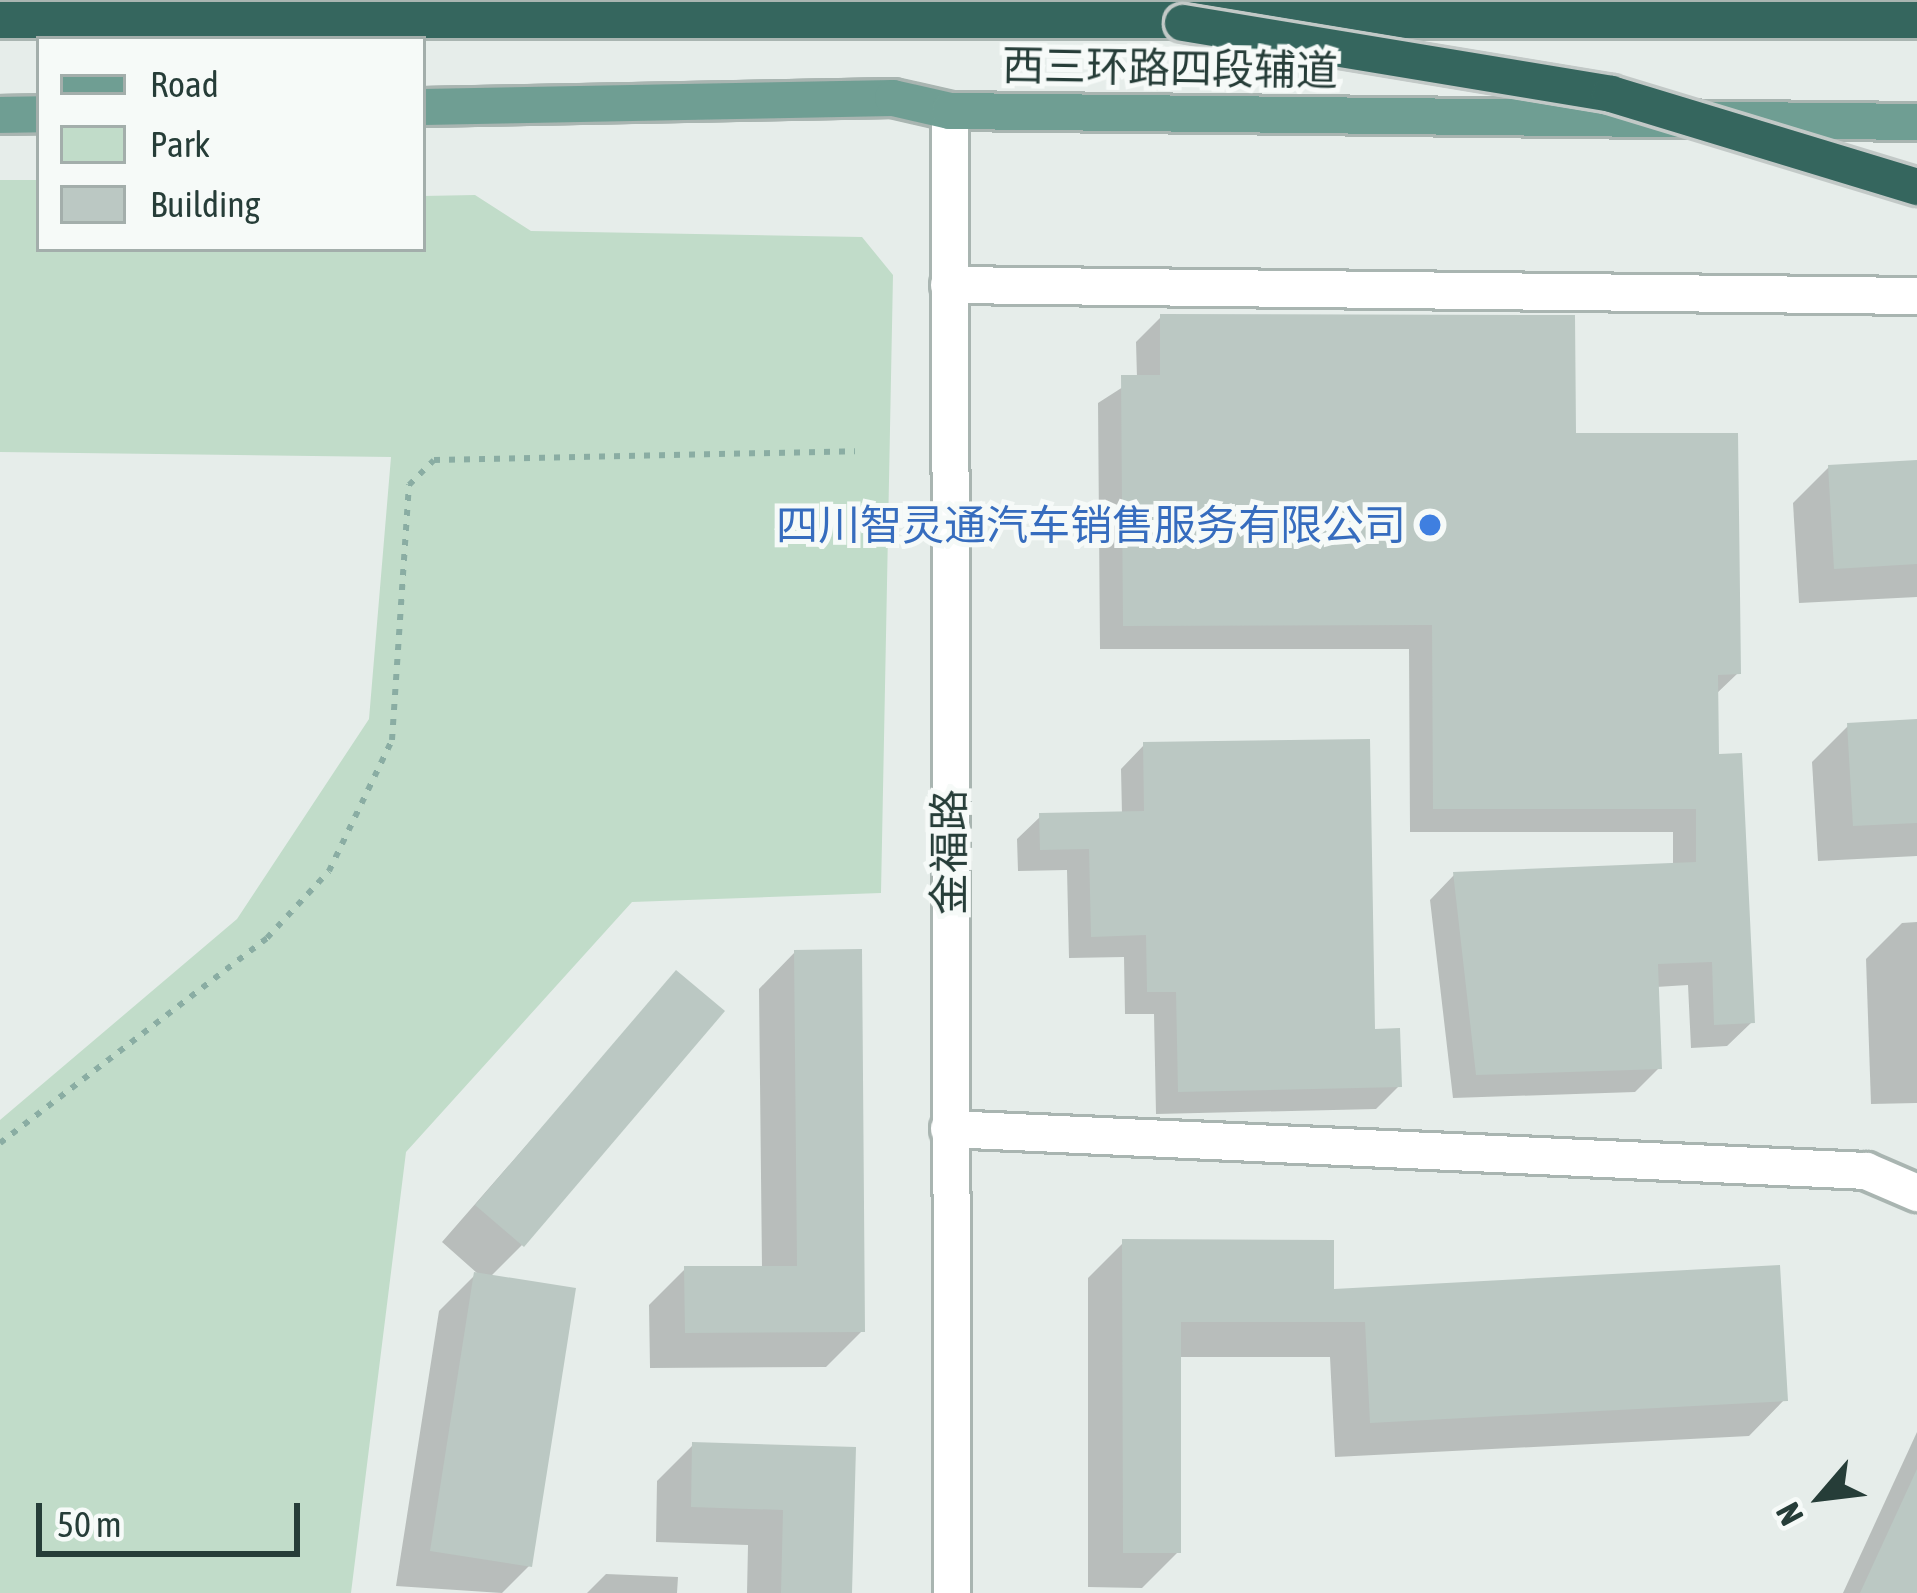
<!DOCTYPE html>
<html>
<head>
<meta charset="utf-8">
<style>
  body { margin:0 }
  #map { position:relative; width:1917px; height:1593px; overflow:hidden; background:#e6edea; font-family:"Asap Condensed","Noto Sans SC",sans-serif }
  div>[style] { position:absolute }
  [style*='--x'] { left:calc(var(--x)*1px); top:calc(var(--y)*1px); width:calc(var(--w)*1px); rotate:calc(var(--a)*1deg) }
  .green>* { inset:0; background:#c1dcc9 }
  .shadow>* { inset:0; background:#0003 }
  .building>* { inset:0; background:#bbc8c3 }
  .path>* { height:6px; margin-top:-3px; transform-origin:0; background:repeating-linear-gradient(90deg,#8aada3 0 6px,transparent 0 15px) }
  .roads { filter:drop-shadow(3px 0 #a9b5b1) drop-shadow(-3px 0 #a9b5b1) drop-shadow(0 3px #a9b5b1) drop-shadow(0 -3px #a9b5b1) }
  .minor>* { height:36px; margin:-18px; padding:0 18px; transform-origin:18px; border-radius:18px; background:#fff }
  .major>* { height:36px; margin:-18px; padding:0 18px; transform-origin:18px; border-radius:18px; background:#6f9e93 }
  .highway>* { height:36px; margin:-18px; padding:0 18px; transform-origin:18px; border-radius:18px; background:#35665e }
  .bridges { filter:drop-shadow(3px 0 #c2c9c7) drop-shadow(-3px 0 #c2c9c7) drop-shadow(0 3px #c2c9c7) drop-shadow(0 -3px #c2c9c7) }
  .highway-bridge>* { height:36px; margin:-18px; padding:0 18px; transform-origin:18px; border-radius:18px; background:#35665e }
  .dots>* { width:33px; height:33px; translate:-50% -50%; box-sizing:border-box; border:6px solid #f6faf8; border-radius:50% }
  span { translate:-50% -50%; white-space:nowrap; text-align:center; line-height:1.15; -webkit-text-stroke:10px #f6faf8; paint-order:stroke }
  .street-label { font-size:42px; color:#263d38 }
  .shop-label { font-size:42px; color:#366cbe }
  .right { translate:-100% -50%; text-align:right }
  .legend { position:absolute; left:36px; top:36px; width:390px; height:216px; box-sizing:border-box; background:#f6faf8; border:3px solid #a3aeab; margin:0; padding:15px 21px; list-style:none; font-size:36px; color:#263d38 }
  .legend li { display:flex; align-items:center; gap:24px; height:60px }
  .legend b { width:60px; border:3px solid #a3aeab }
  .north { position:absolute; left:1761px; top:1437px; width:120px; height:120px; -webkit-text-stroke:9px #f6faf8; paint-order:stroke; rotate:242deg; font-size:33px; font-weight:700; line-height:48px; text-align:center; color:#263d38 }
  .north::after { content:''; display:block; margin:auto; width:42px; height:54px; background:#263d38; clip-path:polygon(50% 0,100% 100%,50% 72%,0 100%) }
  .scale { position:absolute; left:36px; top:1503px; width:264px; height:54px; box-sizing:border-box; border:6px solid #263d38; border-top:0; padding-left:15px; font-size:36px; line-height:42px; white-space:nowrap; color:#263d38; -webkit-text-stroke:9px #f6faf8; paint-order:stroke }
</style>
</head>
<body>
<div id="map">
  <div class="green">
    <i style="clip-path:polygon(0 180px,39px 180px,39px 249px,423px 249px,423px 196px,475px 195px,531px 231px,862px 237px,893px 275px,881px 893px,632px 902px,406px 1152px,351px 1593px,0 1593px,0 1120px,237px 919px,369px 719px,391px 457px,0 452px)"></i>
  </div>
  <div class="shadow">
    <i style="clip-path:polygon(1161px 317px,1573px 436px,1738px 673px,1715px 695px,1716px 757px,1752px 1022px,1727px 1046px,1691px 1048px,1688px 985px,1656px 987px,1659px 1068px,1635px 1092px,1453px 1098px,1430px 900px,1454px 875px,1673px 866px,1673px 832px,1410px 832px,1409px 649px,1100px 649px,1098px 403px,1137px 378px,1136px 342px)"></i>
    <i style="clip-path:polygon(1917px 463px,1917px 597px,1799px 603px,1793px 503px,1829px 467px)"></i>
    <i style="clip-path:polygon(1917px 722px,1917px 856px,1818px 861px,1812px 762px,1848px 726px)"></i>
    <i style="clip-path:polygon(1144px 745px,1372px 1032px,1399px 1086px,1376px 1109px,1156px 1114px,1154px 1014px,1125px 1014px,1124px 957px,1069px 958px,1067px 870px,1018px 871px,1017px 839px,1041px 816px,1122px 815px,1121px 769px)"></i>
    <i style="clip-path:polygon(1917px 922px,1917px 1103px,1871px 1104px,1866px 959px,1902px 923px)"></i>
    <i style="clip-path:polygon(795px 952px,862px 1331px,826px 1367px,650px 1368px,649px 1305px,685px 1269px,762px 1269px,759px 989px)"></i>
    <i style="clip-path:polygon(676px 974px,522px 1245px,490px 1277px,529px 1566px,502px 1593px,396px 1586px,439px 1311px,477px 1273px,442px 1242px)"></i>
    <i style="clip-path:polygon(1124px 1242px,1785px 1399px,1749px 1436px,1335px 1457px,1330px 1357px,1178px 1357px,1178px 1552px,1142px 1588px,1088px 1587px,1088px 1278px)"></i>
    <i style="clip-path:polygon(1917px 1432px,1917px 1593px,1843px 1593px)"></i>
    <i style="clip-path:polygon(693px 1445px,853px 1450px,849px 1593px,747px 1593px,748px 1545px,656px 1542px,657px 1481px)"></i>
    <i style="clip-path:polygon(606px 1574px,678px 1577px,677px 1593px,587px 1593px)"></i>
  </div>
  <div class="building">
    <i style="clip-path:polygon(1160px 314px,1575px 315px,1576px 433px,1738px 433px,1741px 674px,1718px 675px,1719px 754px,1742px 753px,1755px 1023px,1714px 1025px,1712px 962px,1658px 964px,1662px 1069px,1476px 1075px,1453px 872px,1696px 862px,1696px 809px,1433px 809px,1432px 625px,1123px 626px,1121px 375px,1160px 375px)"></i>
    <i style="clip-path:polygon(1917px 460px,1917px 564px,1834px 569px,1828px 465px)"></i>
    <i style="clip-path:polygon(1917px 719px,1917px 823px,1853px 826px,1847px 723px)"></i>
    <i style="clip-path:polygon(1370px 739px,1375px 1029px,1400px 1028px,1402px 1087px,1178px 1092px,1176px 992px,1147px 992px,1146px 935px,1091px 937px,1089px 849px,1040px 850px,1039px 813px,1144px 811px,1143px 742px)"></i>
    <i style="clip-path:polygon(862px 949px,865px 1332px,685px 1333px,684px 1266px,797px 1266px,794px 950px)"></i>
    <i style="clip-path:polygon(676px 970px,725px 1011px,524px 1247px,475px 1205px)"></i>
    <i style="clip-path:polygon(1122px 1239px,1334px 1240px,1334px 1289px,1780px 1265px,1788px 1401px,1370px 1423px,1365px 1322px,1181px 1322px,1181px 1553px,1123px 1553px)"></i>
    <i style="clip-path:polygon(474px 1272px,576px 1288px,532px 1567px,430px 1551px)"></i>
    <i style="clip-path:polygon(692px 1442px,856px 1447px,852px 1593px,781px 1593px,783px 1510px,691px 1507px)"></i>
    <i style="clip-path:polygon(1917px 1469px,1917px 1593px,1860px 1593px)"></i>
  </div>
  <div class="path">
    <i style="--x:0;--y:1143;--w:337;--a:-37.5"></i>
    <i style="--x:267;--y:938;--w:91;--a:-47.2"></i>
    <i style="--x:329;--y:871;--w:145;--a:-64.3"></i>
    <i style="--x:392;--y:740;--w:256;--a:-86.2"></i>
    <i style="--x:409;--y:485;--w:35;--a:-45"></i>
    <i style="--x:434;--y:460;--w:421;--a:-1.2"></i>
  </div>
  <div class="roads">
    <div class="minor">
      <i style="--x:950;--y:111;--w:1482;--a:89.92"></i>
      <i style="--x:949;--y:285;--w:968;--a:0.65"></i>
      <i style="--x:949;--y:1129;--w:918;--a:2.62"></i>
      <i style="--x:1866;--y:1171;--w:56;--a:23.3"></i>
    </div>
    <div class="major">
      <i style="--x:423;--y:107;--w:470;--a:-1.1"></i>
      <i style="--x:893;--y:98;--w:58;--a:12.8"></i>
      <i style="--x:950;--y:111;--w:967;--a:0.65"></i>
      <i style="--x:0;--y:115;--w:39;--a:-1"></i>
    </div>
    <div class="highway">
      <i style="--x:0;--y:20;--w:1917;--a:0"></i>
    </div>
  </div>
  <div class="bridges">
    <div class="highway-bridge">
      <i style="--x:1183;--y:23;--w:434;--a:9.4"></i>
      <i style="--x:1611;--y:94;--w:320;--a:16.9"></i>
    </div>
  </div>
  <div class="dots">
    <i style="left:1430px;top:525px;background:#3f7fe0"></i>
  </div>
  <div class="street-label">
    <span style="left:1170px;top:68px;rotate:1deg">西三环路四段辅道</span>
    <span style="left:949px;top:852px;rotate:-90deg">金福路</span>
  </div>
  <div class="shop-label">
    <span class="right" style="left:1406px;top:525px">四川智灵通汽车销售服务有限公司</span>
  </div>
  <ul class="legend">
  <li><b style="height:15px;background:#6f9e93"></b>Road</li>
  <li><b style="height:33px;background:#c1dcc9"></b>Park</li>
  <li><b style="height:33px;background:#bbc8c3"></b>Building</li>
  </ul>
  <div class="north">N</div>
  <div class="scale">50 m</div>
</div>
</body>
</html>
